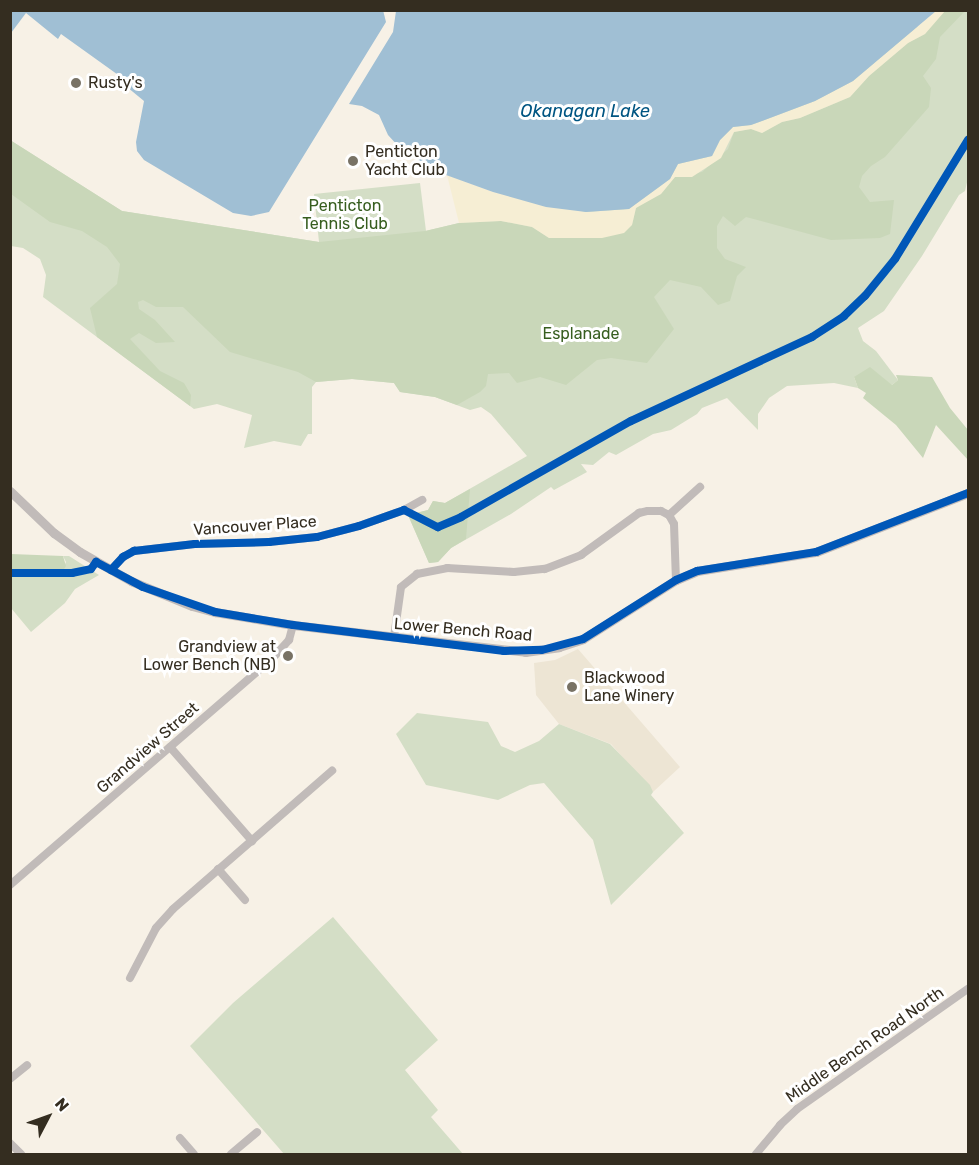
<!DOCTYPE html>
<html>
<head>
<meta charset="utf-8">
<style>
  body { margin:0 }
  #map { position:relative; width:979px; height:1165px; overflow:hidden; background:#f7f1e6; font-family:Rubik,sans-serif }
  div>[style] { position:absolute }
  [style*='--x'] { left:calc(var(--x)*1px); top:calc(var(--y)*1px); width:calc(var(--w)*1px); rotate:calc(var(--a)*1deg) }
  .commercial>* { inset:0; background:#ede5d4 }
  .green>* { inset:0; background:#d4dec6 }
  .forest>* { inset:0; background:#c9d7b9 }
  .sand>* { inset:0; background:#f6eed4 }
  .water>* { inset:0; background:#a0bfd4 }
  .minor>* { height:8px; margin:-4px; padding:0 4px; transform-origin:4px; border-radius:4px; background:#c1bbb9 }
  .tertiary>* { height:9px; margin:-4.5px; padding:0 4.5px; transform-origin:4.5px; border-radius:4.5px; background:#c1bbb9 }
  .cycleway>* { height:8px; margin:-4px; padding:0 4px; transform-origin:4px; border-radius:4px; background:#0057b8 }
  .dots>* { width:16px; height:16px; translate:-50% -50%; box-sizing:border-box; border:3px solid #fff; border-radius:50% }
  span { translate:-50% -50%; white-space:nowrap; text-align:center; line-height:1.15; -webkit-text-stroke:6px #fff; paint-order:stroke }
  .poi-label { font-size:16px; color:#342d20 }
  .left { translate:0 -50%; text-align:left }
  .right { translate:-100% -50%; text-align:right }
  .park-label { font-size:16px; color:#375e1f }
  .street-label { font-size:16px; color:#342d20 }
  .water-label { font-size:18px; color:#005582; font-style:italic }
  .frame { position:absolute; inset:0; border:12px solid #342d20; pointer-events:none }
  .north { position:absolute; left:18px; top:1087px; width:60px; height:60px; -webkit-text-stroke:4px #fff; paint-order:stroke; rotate:49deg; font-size:16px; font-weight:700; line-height:24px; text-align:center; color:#342d20 }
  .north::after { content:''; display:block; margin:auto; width:21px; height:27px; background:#342d20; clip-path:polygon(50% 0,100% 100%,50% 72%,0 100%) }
</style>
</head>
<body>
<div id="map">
  <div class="commercial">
    <i style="clip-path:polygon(578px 649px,680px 767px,653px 792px,611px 744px,559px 724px,536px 695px,534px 663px,555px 660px)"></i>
  </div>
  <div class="green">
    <i style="clip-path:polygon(936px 11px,968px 11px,968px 178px,965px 191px,959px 195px,922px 256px,884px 311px,858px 328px,863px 341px,876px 351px,898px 380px,892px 385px,854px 377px,858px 388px,834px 383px,787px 386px,769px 398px,758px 414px,758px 430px,727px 398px,702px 408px,697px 414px,671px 430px,653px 434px,616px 455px,609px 452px,593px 465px,581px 464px,587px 472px,554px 490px,551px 487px,511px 514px,451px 548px,438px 562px,429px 563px,408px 515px,428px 510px,433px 501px,445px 503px,527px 456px,491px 414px,481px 407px,470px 410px,435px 397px,400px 392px,394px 383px,352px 379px,316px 382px,312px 387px,312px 434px,308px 434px,301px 446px,274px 441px,244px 448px,252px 415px,217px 404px,194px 409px,43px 297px,46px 275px,40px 259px,23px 248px,11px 246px,10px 140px,122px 211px,319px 242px,314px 194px,420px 183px,426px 231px,459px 223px,923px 24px)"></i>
    <i style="clip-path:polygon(63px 556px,69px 556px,99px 575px,75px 589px,65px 603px,31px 632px,11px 608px,10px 572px,62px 572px,66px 562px)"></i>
    <i style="clip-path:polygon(417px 713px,488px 722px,501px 746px,515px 752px,539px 741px,559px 724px,610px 744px,650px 785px,653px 792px,651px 795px,684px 833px,611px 905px,593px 840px,544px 783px,530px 785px,498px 800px,426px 785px,396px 734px)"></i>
    <i style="clip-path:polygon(333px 917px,438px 1040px,405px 1070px,438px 1110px,431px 1117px,463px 1154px,284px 1154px,190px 1046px,233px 1003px)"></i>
  </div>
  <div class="forest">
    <i style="clip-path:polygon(945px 11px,965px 11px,940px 37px,936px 59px,923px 76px,931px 88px,929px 107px,885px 157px,871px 166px,862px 176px,859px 187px,870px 202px,894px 200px,890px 234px,880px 238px,831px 240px,746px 217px,735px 226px,723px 216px,717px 226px,717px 248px,725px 259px,746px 267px,737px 276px,730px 301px,718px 305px,701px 287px,670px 280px,654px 297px,674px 329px,647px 363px,611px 358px,597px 360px,566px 385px,540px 377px,517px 383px,509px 373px,488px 374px,486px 386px,480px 392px,457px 405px,435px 397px,400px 392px,394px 383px,352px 379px,316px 382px,298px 372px,230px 352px,183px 307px,156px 307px,143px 300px,138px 302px,139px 309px,155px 320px,175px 342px,156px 343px,139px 333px,130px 339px,160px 371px,184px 383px,191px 395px,190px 406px,97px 337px,90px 308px,117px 284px,120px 264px,107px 247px,82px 231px,50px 222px,11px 194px,10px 140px,122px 211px,319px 242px,425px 231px,459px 223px,501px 221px,532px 227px,549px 238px,632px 225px,636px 208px,641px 203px,661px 194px,675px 177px,702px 172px,728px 149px,734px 132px,751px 129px,762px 133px,782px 122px,800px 118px,850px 97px,869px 76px,908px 43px,925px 34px,937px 17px)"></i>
    <i style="clip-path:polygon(870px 367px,892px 385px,898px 380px,896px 375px,932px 377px,950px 408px,968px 430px,968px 460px,936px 425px,923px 458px,896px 425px,863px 398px,866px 393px,858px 388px,854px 377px)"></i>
    <i style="clip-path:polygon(470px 489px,466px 539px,451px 548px,438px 562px,429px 563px,408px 515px,428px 510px,433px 501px,445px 503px)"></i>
    <i style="clip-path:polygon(11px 554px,63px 556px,66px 566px,62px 572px,11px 572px)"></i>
  </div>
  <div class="sand">
    <i style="clip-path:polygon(936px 11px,945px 11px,925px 34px,908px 43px,869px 76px,850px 97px,800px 118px,782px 122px,762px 133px,751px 129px,734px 132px,721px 158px,692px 177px,675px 177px,661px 194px,636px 208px,632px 225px,624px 233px,602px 238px,549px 238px,532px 227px,501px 221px,459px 223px,447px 175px,493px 192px,586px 212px,629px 209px,670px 179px,678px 164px,712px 156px,720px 140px,733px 127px,751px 125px,815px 101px,853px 81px)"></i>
  </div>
  <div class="water">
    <i style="clip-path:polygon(11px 10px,383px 10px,386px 22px,269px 212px,251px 216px,233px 213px,144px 160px,137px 151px,136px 142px,144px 101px,127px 87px,121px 77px,61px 34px,58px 39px,26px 13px,11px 33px)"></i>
    <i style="clip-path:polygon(396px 11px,396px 10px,936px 11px,853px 81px,815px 101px,751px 125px,733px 127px,720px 140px,712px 156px,678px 164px,670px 179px,629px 209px,586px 212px,546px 207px,493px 192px,435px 171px,399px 147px,388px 135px,379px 115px,362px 106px,349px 104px,393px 32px)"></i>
  </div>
  <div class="minor">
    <i style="--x:669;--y:515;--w:42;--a:-42.1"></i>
    <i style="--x:111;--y:570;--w:18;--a:-47"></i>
    <i style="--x:123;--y:557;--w:13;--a:-29"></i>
    <i style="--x:134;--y:551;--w:61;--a:-6.5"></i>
    <i style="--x:195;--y:544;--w:74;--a:-1.5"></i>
    <i style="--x:269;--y:542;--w:48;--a:-5.9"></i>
    <i style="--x:317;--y:537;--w:43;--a:-14.7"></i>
    <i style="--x:359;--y:526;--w:48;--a:-19.6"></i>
    <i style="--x:404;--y:510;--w:21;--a:-29"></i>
    <i style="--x:394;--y:637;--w:50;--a:-82"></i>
    <i style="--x:401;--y:587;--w:21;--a:-39"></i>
    <i style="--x:417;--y:574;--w:31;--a:-11"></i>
    <i style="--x:447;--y:568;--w:67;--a:3.4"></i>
    <i style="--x:514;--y:572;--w:31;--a:-6"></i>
    <i style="--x:545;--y:569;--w:39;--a:-21"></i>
    <i style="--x:581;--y:555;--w:72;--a:-35.9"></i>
    <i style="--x:639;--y:513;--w:9;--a:-13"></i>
    <i style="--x:648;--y:511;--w:13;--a:0"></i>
    <i style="--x:661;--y:511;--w:9;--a:27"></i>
    <i style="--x:669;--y:515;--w:10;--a:61"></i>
    <i style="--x:674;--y:524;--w:56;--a:88"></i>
    <i style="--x:170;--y:747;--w:125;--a:48.9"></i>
    <i style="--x:218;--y:869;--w:41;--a:48.9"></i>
    <i style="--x:10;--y:885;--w:345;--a:-40.8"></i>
    <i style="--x:271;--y:660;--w:27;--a:-48"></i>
    <i style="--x:289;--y:640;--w:16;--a:-75"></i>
    <i style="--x:130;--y:978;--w:56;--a:-62.5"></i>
    <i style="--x:156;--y:928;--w:25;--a:-48"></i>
    <i style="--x:173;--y:909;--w:211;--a:-41"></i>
    <i style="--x:10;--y:1079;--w:22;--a:-39"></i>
    <i style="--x:180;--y:1138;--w:21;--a:49"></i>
    <i style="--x:10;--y:1143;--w:16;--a:45"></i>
    <i style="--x:231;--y:1154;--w:34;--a:-40"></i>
    <i style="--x:756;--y:1154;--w:38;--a:-50"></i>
    <i style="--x:780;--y:1125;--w:23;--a:-43"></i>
    <i style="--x:797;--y:1109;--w:209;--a:-35.1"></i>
  </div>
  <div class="tertiary">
    <i style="--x:10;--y:491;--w:61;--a:43.7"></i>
    <i style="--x:54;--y:533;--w:32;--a:36"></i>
    <i style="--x:80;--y:552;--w:59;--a:29.6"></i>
    <i style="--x:131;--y:581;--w:66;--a:22.3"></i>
    <i style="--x:192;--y:606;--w:24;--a:15"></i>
    <i style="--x:215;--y:612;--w:79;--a:9.5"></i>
    <i style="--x:293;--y:625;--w:234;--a:6.6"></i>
    <i style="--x:525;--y:652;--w:34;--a:-8"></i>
    <i style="--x:559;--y:647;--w:25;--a:-18"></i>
    <i style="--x:583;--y:639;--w:110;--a:-32.4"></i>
    <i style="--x:676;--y:580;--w:23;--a:-23"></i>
    <i style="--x:697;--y:571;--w:121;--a:-9.1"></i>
    <i style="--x:816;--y:552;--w:163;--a:-21.2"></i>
  </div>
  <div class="cycleway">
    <i style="--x:111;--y:570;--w:18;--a:-47"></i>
    <i style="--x:123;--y:557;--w:13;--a:-29"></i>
    <i style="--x:134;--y:551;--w:61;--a:-6.5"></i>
    <i style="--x:195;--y:544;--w:74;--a:-1.5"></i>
    <i style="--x:269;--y:542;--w:48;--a:-5.9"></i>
    <i style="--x:317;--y:537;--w:43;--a:-14.7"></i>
    <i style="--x:359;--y:526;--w:48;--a:-19.6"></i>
    <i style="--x:404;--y:510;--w:38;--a:27"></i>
    <i style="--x:438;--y:527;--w:25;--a:-23"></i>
    <i style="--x:461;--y:517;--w:195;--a:-29.5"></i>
    <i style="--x:631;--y:421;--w:200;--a:-24.9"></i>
    <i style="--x:812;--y:337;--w:38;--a:-33"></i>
    <i style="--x:844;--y:316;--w:29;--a:-44"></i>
    <i style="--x:865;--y:296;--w:48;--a:-51"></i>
    <i style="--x:895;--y:259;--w:140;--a:-58.5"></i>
    <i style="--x:10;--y:573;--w:62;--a:0"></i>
    <i style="--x:72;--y:573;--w:19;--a:-12"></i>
    <i style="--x:91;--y:569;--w:9;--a:-54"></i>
    <i style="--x:96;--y:562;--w:53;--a:28"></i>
    <i style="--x:143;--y:587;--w:76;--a:19.1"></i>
    <i style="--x:215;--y:612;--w:79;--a:9.5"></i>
    <i style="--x:293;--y:625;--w:213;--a:7"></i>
    <i style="--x:504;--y:651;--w:38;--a:-2"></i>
    <i style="--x:542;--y:650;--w:42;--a:-15"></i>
    <i style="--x:583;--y:639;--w:110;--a:-32.4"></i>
    <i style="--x:676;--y:580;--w:23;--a:-23"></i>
    <i style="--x:697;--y:571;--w:121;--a:-9.1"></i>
    <i style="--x:816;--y:552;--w:163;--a:-21.2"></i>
  </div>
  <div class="dots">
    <i style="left:76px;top:83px;background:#787265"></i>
    <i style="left:353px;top:161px;background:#787265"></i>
    <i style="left:288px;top:656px;background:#787265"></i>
    <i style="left:572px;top:687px;background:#787265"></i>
  </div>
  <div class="poi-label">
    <span class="left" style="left:88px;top:83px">Rusty's</span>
    <span class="left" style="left:365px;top:161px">Penticton<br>Yacht Club</span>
    <span class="right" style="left:276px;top:656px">Grandview at<br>Lower Bench (NB)</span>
    <span class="left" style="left:584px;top:687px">Blackwood<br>Lane Winery</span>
  </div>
  <div class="park-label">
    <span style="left:345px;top:215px">Penticton<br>Tennis Club</span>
    <span style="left:581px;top:334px">Esplanade</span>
  </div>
  <div class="street-label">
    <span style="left:255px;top:526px;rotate:-4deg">Vancouver Place</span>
    <span style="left:463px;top:630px;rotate:5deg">Lower Bench Road</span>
    <span style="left:148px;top:748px;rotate:-41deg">Grandview Street</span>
    <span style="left:865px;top:1045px;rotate:-35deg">Middle Bench Road North</span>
  </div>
  <div class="water-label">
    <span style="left:585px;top:111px">Okanagan Lake</span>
  </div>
  <div class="frame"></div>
  <div class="north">N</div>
</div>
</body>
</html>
